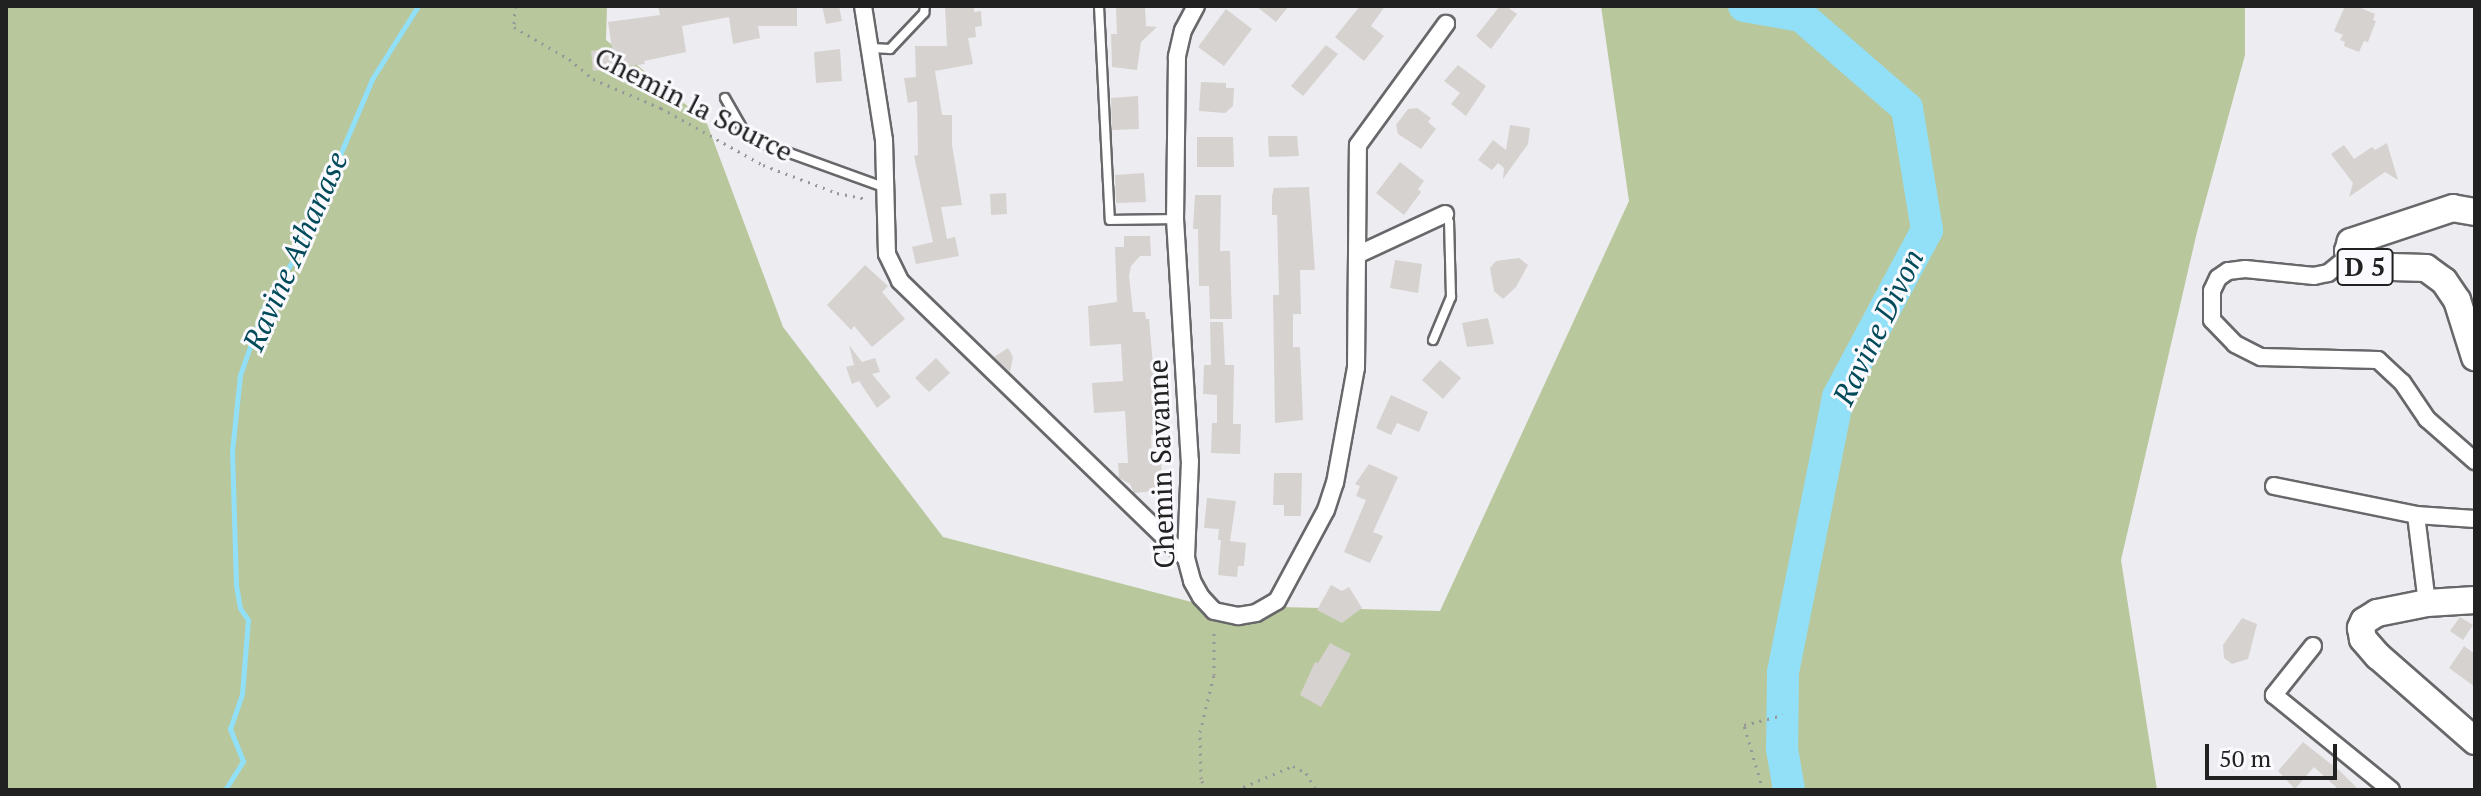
<!DOCTYPE html>
<html>
<head>
<meta charset="utf-8">
<style>
  body { margin:0 }
  #map { position:relative; width:2481px; height:796px; overflow:hidden; background:#edecf0; font-family:"PT Serif",serif }
  div>[style] { position:absolute }
  [style*='--x'] { left:calc(var(--x)*1px); top:calc(var(--y)*1px); width:calc(var(--w)*1px); rotate:calc(var(--a)*1deg) }
  .green>* { inset:0; background:#b9c79d }
  .stream>* { height:5px; margin:-2.5px; padding:0 2.5px; transform-origin:2.5px; border-radius:2.5px; background:#91e0f8 }
  .river>* { height:32px; margin:-16px; padding:0 16px; transform-origin:16px; border-radius:16px; background:#91e0f8 }
  .building>* { inset:0; background:#d6d2cf }
  .path>* { height:3px; margin-top:-1.5px; transform-origin:0; background:repeating-linear-gradient(90deg,#979799 0 2px,transparent 0 8px) }
  .roads { filter:drop-shadow(2px 0 #68686b) drop-shadow(-2px 0 #68686b) drop-shadow(0 2px #68686b) drop-shadow(0 -2px #68686b) }
  .lane>* { height:8px; margin:-4px; padding:0 4px; transform-origin:4px; border-radius:4px; background:#fff }
  .street>* { height:16px; margin:-8px; padding:0 8px; transform-origin:8px; border-radius:8px; background:#fff }
  .primary>* { height:26px; margin:-13px; padding:0 13px; transform-origin:13px; border-radius:13px; background:#fff }
  span { translate:-50% -50%; white-space:nowrap; text-align:center; line-height:1.15; -webkit-text-stroke:6px #fafafe; paint-order:stroke }
  .shield-label span { padding:2px 6px; background:#fafafe; border:2px solid; border-radius:6px; -webkit-text-stroke-width:0 }
  .shield-label { font-size:26px; color:#212122; font-weight:700 }
  .street-label { font-size:28px; color:#212122 }
  .water-label { font-size:30px; color:#004a5a; font-style:italic }
  .frame { position:absolute; inset:0; border:8px solid #212122; pointer-events:none }
  .scale { position:absolute; left:2205px; top:744px; width:132px; height:36px; box-sizing:border-box; border:4px solid #212122; border-top:0; padding-left:10px; font-size:24px; line-height:28px; white-space:nowrap; color:#212122; -webkit-text-stroke:6px #fafafe; paint-order:stroke }
</style>
</head>
<body>
<div id="map">
  <div class="green">
    <i style="clip-path:polygon(6px 6px,607px 6px,606px 40px,706px 121px,783px 327px,943px 537px,1203px 605px,1440px 611px,1629px 201px,1601px 6px,2245px 6px,2245px 55px,2197px 232px,2121px 560px,2157px 790px,6px 790px)"></i>
  </div>
  <div class="stream">
    <i style="--x:225;--y:790;--w:34;--a:-58"></i>
    <i style="--x:243;--y:761;--w:35;--a:-112"></i>
    <i style="--x:230;--y:729;--w:37;--a:-71"></i>
    <i style="--x:242;--y:694;--w:74;--a:-85.4"></i>
    <i style="--x:248;--y:620;--w:14;--a:-124"></i>
    <i style="--x:240;--y:608;--w:23;--a:-100"></i>
    <i style="--x:236;--y:585;--w:134;--a:-91.7"></i>
    <i style="--x:232;--y:451;--w:76;--a:-84"></i>
    <i style="--x:240;--y:375;--w:72;--a:-70.6"></i>
    <i style="--x:264;--y:307;--w:68;--a:-58.2"></i>
    <i style="--x:300;--y:249;--w:185;--a:-67"></i>
    <i style="--x:372;--y:79;--w:86;--a:-57.8"></i>
  </div>
  <div class="river">
    <i style="--x:1744;--y:6;--w:58;--a:10"></i>
    <i style="--x:1801;--y:16;--w:140;--a:41"></i>
    <i style="--x:1907;--y:108;--w:124;--a:80.7"></i>
    <i style="--x:1927;--y:230;--w:189;--a:118.1"></i>
    <i style="--x:1838;--y:397;--w:280;--a:101.3"></i>
    <i style="--x:1783;--y:672;--w:77;--a:90.7"></i>
    <i style="--x:1782;--y:749;--w:42;--a:80.3"></i>
  </div>
  <div class="building">
    <i style="clip-path:polygon(658px 6px,797px 6px,797px 26px,758px 26px,760px 38px,733px 44px,729px 17px,682px 26px,686px 52px,644px 61px,645px 64px,593px 71px,591px 51px,612px 48px,608px 22px,660px 15px)"></i>
    <i style="clip-path:polygon(822px 6px,839px 6px,842px 21px,826px 24px)"></i>
    <i style="clip-path:polygon(945px 6px,974px 6px,974px 12px,981px 11px,982px 26px,975px 27px,976px 37px,968px 38px,973px 64px,935px 71px,942px 115px,952px 115px,952px 145px,962px 205px,941px 207px,947px 239px,955px 237px,959px 256px,916px 264px,912px 247px,933px 242px,914px 156px,918px 155px,917px 101px,908px 103px,904px 78px,916px 77px,915px 46px,947px 46px)"></i>
    <i style="clip-path:polygon(1116px 6px,1145px 6px,1146px 26px,1157px 27px,1141px 42px,1137px 70px,1112px 67px,1111px 34px,1117px 34px)"></i>
    <i style="clip-path:polygon(1256px 6px,1289px 6px,1276px 22px)"></i>
    <i style="clip-path:polygon(1360px 6px,1385px 6px,1371px 26px,1384px 36px,1364px 61px,1335px 37px)"></i>
    <i style="clip-path:polygon(1500px 6px,1506px 6px,1517px 14px,1491px 49px,1476px 36px)"></i>
    <i style="clip-path:polygon(2345px 6px,2356px 6px,2375px 14px,2373px 20px,2376px 21px,2368px 42px,2364px 41px,2359px 52px,2344px 46px,2345px 42px,2340px 40px,2343px 35px,2334px 31px)"></i>
    <i style="clip-path:polygon(1226px 9px,1252px 29px,1224px 66px,1198px 47px)"></i>
    <i style="clip-path:polygon(1326px 45px,1338px 54px,1303px 96px,1291px 86px)"></i>
    <i style="clip-path:polygon(840px 49px,842px 81px,816px 83px,814px 52px)"></i>
    <i style="clip-path:polygon(1458px 65px,1486px 86px,1466px 116px,1451px 104px,1460px 93px,1444px 81px)"></i>
    <i style="clip-path:polygon(1201px 82px,1226px 83px,1226px 88px,1234px 88px,1233px 106px,1225px 113px,1199px 111px)"></i>
    <i style="clip-path:polygon(1138px 96px,1139px 129px,1112px 130px,1111px 98px)"></i>
    <i style="clip-path:polygon(1417px 108px,1431px 118px,1428px 122px,1436px 129px,1421px 149px,1398px 134px,1396px 125px,1408px 109px)"></i>
    <i style="clip-path:polygon(1510px 125px,1530px 128px,1528px 144px,1503px 179px,1504px 168px,1498px 163px,1492px 170px,1478px 160px,1493px 140px,1506px 150px)"></i>
    <i style="clip-path:polygon(1268px 136px,1297px 136px,1299px 156px,1269px 157px)"></i>
    <i style="clip-path:polygon(1197px 137px,1233px 137px,1234px 167px,1197px 167px)"></i>
    <i style="clip-path:polygon(2387px 143px,2398px 180px,2385px 172px,2349px 197px,2353px 183px,2331px 154px,2344px 145px,2354px 159px,2372px 147px,2375px 150px)"></i>
    <i style="clip-path:polygon(1400px 162px,1424px 181px,1418px 189px,1421px 192px,1404px 215px,1376px 193px)"></i>
    <i style="clip-path:polygon(1144px 173px,1146px 202px,1116px 203px,1115px 175px)"></i>
    <i style="clip-path:polygon(1309px 187px,1315px 270px,1300px 270px,1301px 314px,1293px 314px,1293px 347px,1300px 347px,1303px 420px,1275px 423px,1273px 295px,1279px 295px,1277px 215px,1272px 215px,1272px 196px,1274px 188px)"></i>
    <i style="clip-path:polygon(1006px 193px,1007px 214px,991px 215px,990px 194px)"></i>
    <i style="clip-path:polygon(1195px 195px,1221px 195px,1220px 251px,1230px 251px,1232px 319px,1210px 319px,1209px 286px,1199px 286px,1198px 229px,1193px 229px)"></i>
    <i style="clip-path:polygon(1124px 236px,1150px 236px,1151px 256px,1140px 256px,1131px 266px,1129px 276px,1133px 312px,1145px 312px,1146px 319px,1149px 319px,1159px 434px,1151px 435px,1152px 461px,1161px 460px,1163px 490px,1134px 493px,1130px 484px,1119px 478px,1118px 463px,1128px 463px,1125px 411px,1094px 413px,1092px 383px,1123px 381px,1122px 362px,1121px 344px,1090px 346px,1088px 306px,1117px 302px,1115px 247px,1124px 247px)"></i>
    <i style="clip-path:polygon(1519px 258px,1528px 265px,1516px 287px,1503px 299px,1494px 291px,1490px 268px,1496px 261px)"></i>
    <i style="clip-path:polygon(1395px 260px,1422px 264px,1418px 293px,1390px 288px)"></i>
    <i style="clip-path:polygon(865px 265px,888px 286px,882px 292px,905px 319px,872px 347px,854px 326px,851px 330px,827px 305px)"></i>
    <i style="clip-path:polygon(1488px 318px,1494px 344px,1467px 347px,1462px 323px)"></i>
    <i style="clip-path:polygon(1210px 322px,1223px 322px,1225px 365px,1234px 365px,1233px 424px,1241px 424px,1240px 454px,1211px 453px,1212px 423px,1217px 423px,1217px 395px,1203px 394px,1204px 365px,1211px 365px)"></i>
    <i style="clip-path:polygon(849px 345px,862px 362px,875px 358px,880px 372px,872px 374px,891px 397px,877px 408px,859px 381px,852px 384px,846px 367px,854px 365px)"></i>
    <i style="clip-path:polygon(1008px 348px,1013px 357px,1010px 372px,994px 357px)"></i>
    <i style="clip-path:polygon(936px 358px,950px 373px,929px 392px,915px 378px)"></i>
    <i style="clip-path:polygon(1440px 360px,1461px 378px,1443px 399px,1422px 380px)"></i>
    <i style="clip-path:polygon(1391px 395px,1428px 412px,1419px 432px,1397px 423px,1391px 435px,1376px 428px)"></i>
    <i style="clip-path:polygon(1369px 464px,1398px 477px,1373px 532px,1383px 536px,1370px 563px,1344px 552px,1366px 500px,1356px 496px,1360px 486px,1355px 484px)"></i>
    <i style="clip-path:polygon(1274px 473px,1302px 473px,1301px 516px,1284px 516px,1284px 505px,1273px 505px)"></i>
    <i style="clip-path:polygon(1207px 498px,1236px 501px,1230px 541px,1246px 543px,1244px 566px,1238px 566px,1237px 577px,1218px 575px,1221px 540px,1218px 540px,1219px 529px,1204px 528px)"></i>
    <i style="clip-path:polygon(1331px 585px,1342px 591px,1349px 587px,1362px 608px,1342px 623px,1317px 610px)"></i>
    <i style="clip-path:polygon(2460px 617px,2473px 625px,2463px 640px,2450px 631px)"></i>
    <i style="clip-path:polygon(2242px 618px,2257px 624px,2248px 659px,2232px 664px,2224px 658px,2223px 645px)"></i>
    <i style="clip-path:polygon(1330px 643px,1351px 654px,1321px 707px,1300px 695px,1315px 662px,1318px 663px)"></i>
    <i style="clip-path:polygon(2464px 646px,2475px 654px,2475px 687px,2449px 668px)"></i>
    <i style="clip-path:polygon(2303px 742px,2341px 772px,2359px 790px,2339px 790px,2314px 767px,2295px 789px,2278px 771px)"></i>
  </div>
  <div class="path">
    <i style="--x:515;--y:6;--w:21;--a:93"></i>
    <i style="--x:514;--y:27;--w:64;--a:30.2"></i>
    <i style="--x:569;--y:59;--w:31;--a:40"></i>
    <i style="--x:593;--y:79;--w:74;--a:23.1"></i>
    <i style="--x:661;--y:108;--w:117;--a:29.2"></i>
    <i style="--x:763;--y:165;--w:79;--a:20.7"></i>
    <i style="--x:837;--y:193;--w:31;--a:11"></i>
    <i style="--x:1206;--y:790;--w:12;--a:-114"></i>
    <i style="--x:1201;--y:779;--w:47;--a:-91.2"></i>
    <i style="--x:1200;--y:732;--w:59;--a:-76.2"></i>
    <i style="--x:1214;--y:675;--w:46;--a:-90"></i>
    <i style="--x:1236;--y:790;--w:62;--a:-22.8"></i>
    <i style="--x:1293;--y:766;--w:15;--a:28"></i>
    <i style="--x:1306;--y:773;--w:20;--a:60"></i>
    <i style="--x:1763;--y:790;--w:68;--a:-106.3"></i>
    <i style="--x:1744;--y:725;--w:40;--a:-14.4"></i>
  </div>
  <div class="roads">
    <div class="lane">
      <i style="--x:1099;--y:6;--w:214;--a:87.1"></i>
      <i style="--x:1110;--y:220;--w:65;--a:-0.9"></i>
      <i style="--x:872;--y:48;--w:18;--a:3"></i>
      <i style="--x:890;--y:49;--w:50;--a:-46.6"></i>
      <i style="--x:924;--y:13;--w:7;--a:-82"></i>
      <i style="--x:725;--y:98;--w:46;--a:60.1"></i>
      <i style="--x:748;--y:138;--w:144;--a:19.9"></i>
      <i style="--x:1433;--y:340;--w:47;--a:-67.3"></i>
      <i style="--x:1451;--y:297;--w:75;--a:-91.5"></i>
      <i style="--x:1449;--y:222;--w:9;--a:-117"></i>
    </div>
    <div class="street">
      <i style="--x:863;--y:6;--w:136;--a:81.1"></i>
      <i style="--x:884;--y:140;--w:114;--a:88.5"></i>
      <i style="--x:887;--y:254;--w:30;--a:64"></i>
      <i style="--x:900;--y:281;--w:398;--a:44.1"></i>
      <i style="--x:1196;--y:6;--w:27;--a:118"></i>
      <i style="--x:1183;--y:30;--w:28;--a:103"></i>
      <i style="--x:1177;--y:57;--w:162;--a:90.7"></i>
      <i style="--x:1175;--y:219;--w:242;--a:86.5"></i>
      <i style="--x:1190;--y:461;--w:97;--a:92.4"></i>
      <i style="--x:1186;--y:558;--w:24;--a:75"></i>
      <i style="--x:1192;--y:581;--w:18;--a:61"></i>
      <i style="--x:1201;--y:597;--w:19;--a:47"></i>
      <i style="--x:1214;--y:611;--w:25;--a:12"></i>
      <i style="--x:1238;--y:616;--w:18;--a:-9"></i>
      <i style="--x:1256;--y:613;--w:24;--a:-30"></i>
      <i style="--x:1277;--y:601;--w:103;--a:-61.7"></i>
      <i style="--x:1326;--y:510;--w:28;--a:-72"></i>
      <i style="--x:1335;--y:483;--w:117;--a:-79.7"></i>
      <i style="--x:1356;--y:368;--w:223;--a:-89.5"></i>
      <i style="--x:1358;--y:145;--w:150;--a:-54"></i>
      <i style="--x:1359;--y:254;--w:95;--a:-24.9"></i>
      <i style="--x:2348;--y:257;--w:26;--a:141"></i>
      <i style="--x:2328;--y:273;--w:14;--a:168"></i>
      <i style="--x:2314;--y:276;--w:69;--a:-174.2"></i>
      <i style="--x:2245;--y:269;--w:17;--a:173"></i>
      <i style="--x:2228;--y:271;--w:12;--a:145"></i>
      <i style="--x:2218;--y:278;--w:14;--a:115"></i>
      <i style="--x:2212;--y:291;--w:29;--a:90"></i>
      <i style="--x:2212;--y:320;--w:33;--a:46"></i>
      <i style="--x:2235;--y:344;--w:29;--a:27"></i>
      <i style="--x:2261;--y:357;--w:117;--a:1.5"></i>
      <i style="--x:2378;--y:360;--w:33;--a:43"></i>
      <i style="--x:2402;--y:382;--w:45;--a:56"></i>
      <i style="--x:2427;--y:419;--w:64;--a:41.2"></i>
      <i style="--x:2274;--y:486;--w:145;--a:11.5"></i>
      <i style="--x:2416;--y:515;--w:59;--a:3.9"></i>
      <i style="--x:2416;--y:515;--w:89;--a:82.9"></i>
      <i style="--x:2313;--y:646;--w:63;--a:128.5"></i>
      <i style="--x:2274;--y:695;--w:151;--a:39.1"></i>
    </div>
    <div class="primary">
      <i style="--x:2475;--y:212;--w:22;--a:-170"></i>
      <i style="--x:2453;--y:208;--w:108;--a:161.6"></i>
      <i style="--x:2351;--y:242;--w:9;--a:108"></i>
      <i style="--x:2348;--y:251;--w:11;--a:75"></i>
      <i style="--x:2351;--y:262;--w:9;--a:27"></i>
      <i style="--x:2359;--y:266;--w:67;--a:1.7"></i>
      <i style="--x:2426;--y:268;--w:22;--a:36"></i>
      <i style="--x:2444;--y:281;--w:23;--a:56"></i>
      <i style="--x:2457;--y:300;--w:60;--a:72.5"></i>
      <i style="--x:2475;--y:600;--w:48;--a:176.4"></i>
      <i style="--x:2427;--y:603;--w:51;--a:168.7"></i>
      <i style="--x:2377;--y:613;--w:15;--a:148"></i>
      <i style="--x:2364;--y:621;--w:8;--a:113"></i>
      <i style="--x:2361;--y:628;--w:11;--a:80"></i>
      <i style="--x:2363;--y:639;--w:23;--a:49"></i>
      <i style="--x:2378;--y:656;--w:129;--a:41.2"></i>
    </div>
  </div>
  <div class="shield-label">
    <span style="left:2365px;top:267px">D 5</span>
  </div>
  <div class="street-label">
    <span style="left:694px;top:104px;rotate:27deg">Chemin la Source</span>
    <span style="left:1161px;top:464px;rotate:-92deg">Chemin Savanne</span>
  </div>
  <div class="water-label">
    <span style="left:295px;top:251px;rotate:-66deg">Ravine Athanase</span>
    <span style="left:1878px;top:327px;rotate:-64deg">Ravine Divon</span>
  </div>
  <div class="frame"></div>
  <div class="scale">50 m</div>
</div>
</body>
</html>
